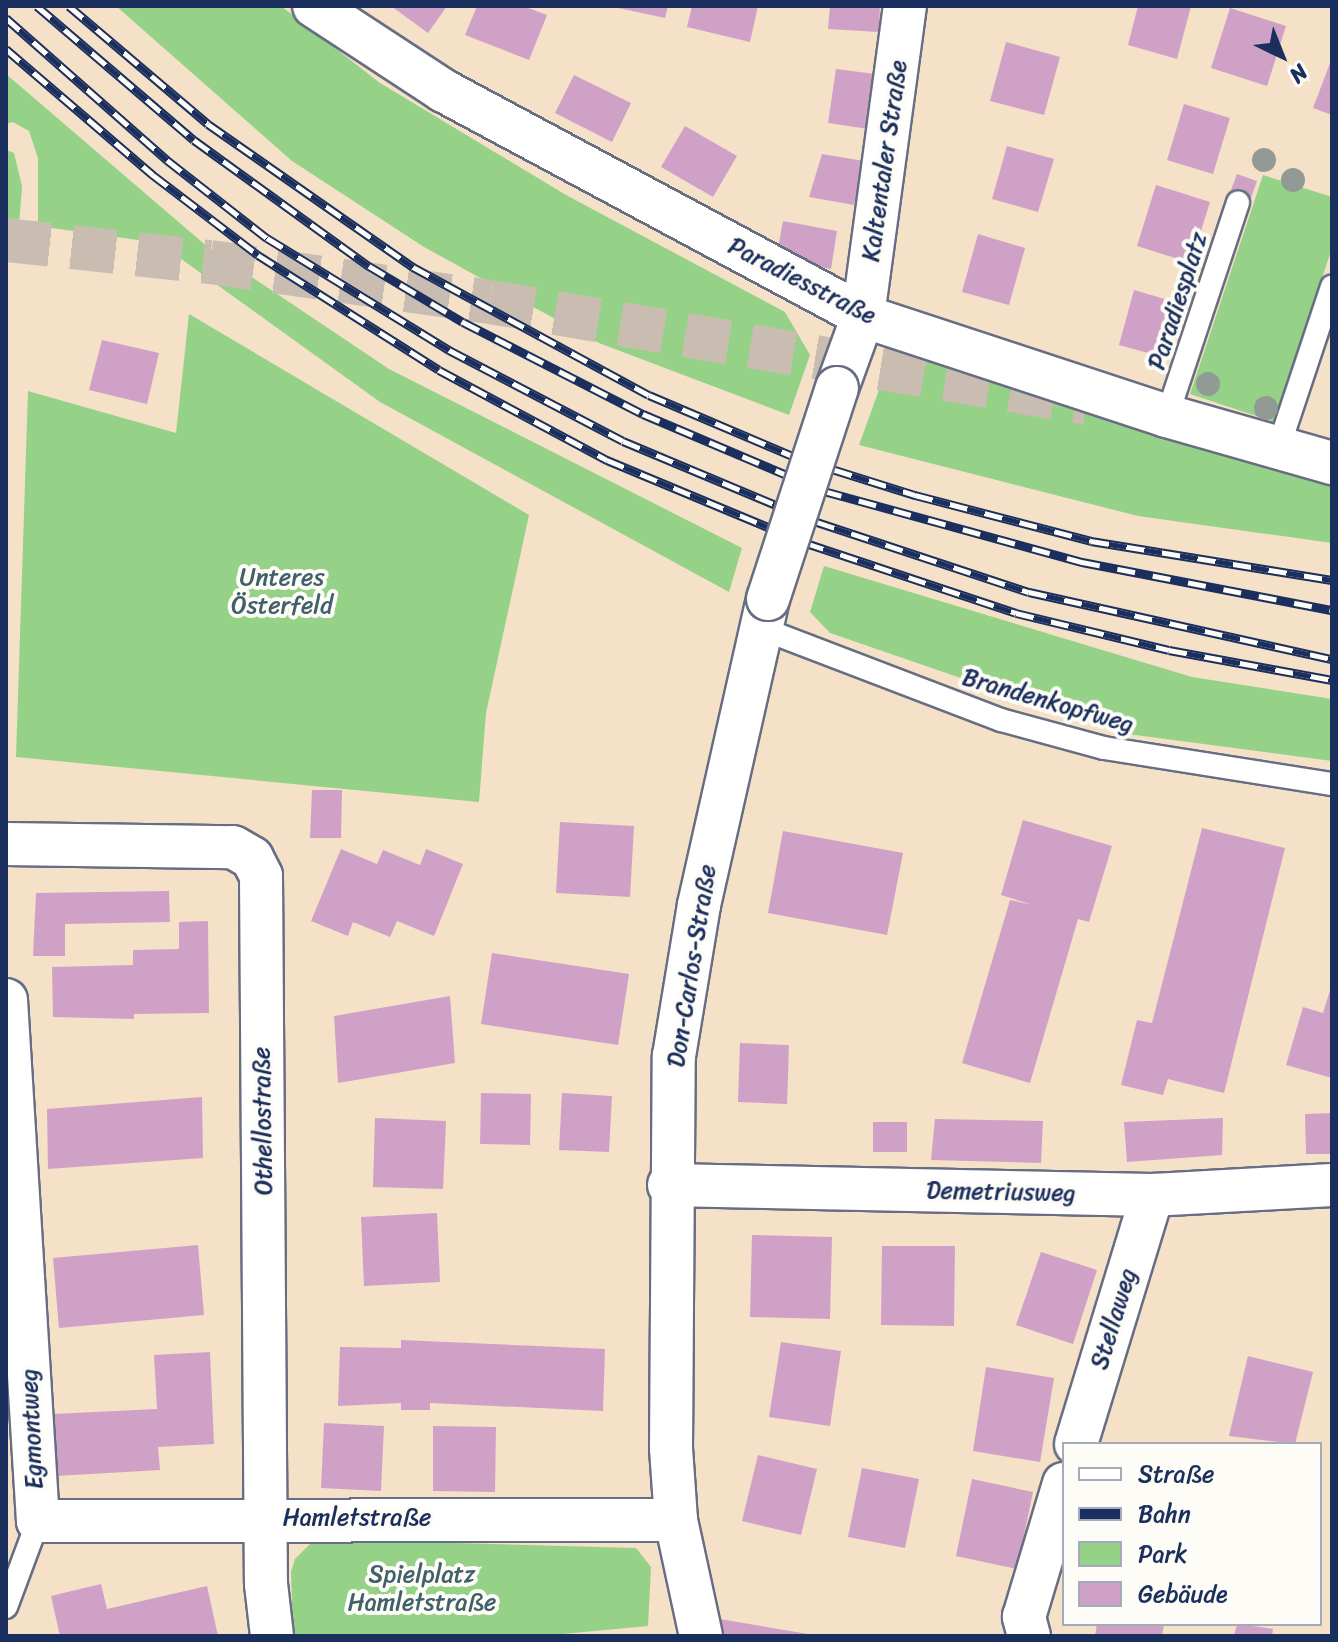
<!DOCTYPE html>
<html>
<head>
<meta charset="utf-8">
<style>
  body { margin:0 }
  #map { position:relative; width:1338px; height:1642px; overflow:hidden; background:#f4e1c7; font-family:Sriracha,sans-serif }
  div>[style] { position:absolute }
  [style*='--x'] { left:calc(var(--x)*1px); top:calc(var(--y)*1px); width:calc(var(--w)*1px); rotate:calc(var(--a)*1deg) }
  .green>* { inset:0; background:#95d288 }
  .building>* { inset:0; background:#d0a1c6 }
  .secondary-tunnel>* { height:44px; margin-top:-22px; transform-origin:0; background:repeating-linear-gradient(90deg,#c9bdb2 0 44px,transparent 0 66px) }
  .roads { filter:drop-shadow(2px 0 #676d83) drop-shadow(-2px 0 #676d83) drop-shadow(0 2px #676d83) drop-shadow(0 -2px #676d83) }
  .service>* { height:22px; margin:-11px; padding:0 11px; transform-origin:11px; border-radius:11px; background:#fff }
  .minor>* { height:42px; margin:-21px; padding:0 21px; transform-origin:21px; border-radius:21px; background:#fff }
  .rail>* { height:9px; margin-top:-4.5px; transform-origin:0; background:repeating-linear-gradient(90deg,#fdfcf7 0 18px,#1b2f5e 0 36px); box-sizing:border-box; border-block:2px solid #1b2f5e }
  .bridges { filter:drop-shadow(2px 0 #676d83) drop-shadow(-2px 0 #676d83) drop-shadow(0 2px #676d83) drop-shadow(0 -2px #676d83) }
  .minor-bridge>* { height:42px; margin:-21px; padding:0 21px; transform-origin:21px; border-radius:21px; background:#fff }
  .trees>* { width:24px; height:24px; margin:-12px; border-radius:50%; background:#919a94 }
  span { translate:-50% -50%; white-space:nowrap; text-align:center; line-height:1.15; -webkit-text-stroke:8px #fdfcf7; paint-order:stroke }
  .street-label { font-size:24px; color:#1b2f5e }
  .park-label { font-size:24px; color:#40606b }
  .frame { position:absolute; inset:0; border:8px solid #1b2f5e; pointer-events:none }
  .legend { position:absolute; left:1062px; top:1442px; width:260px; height:184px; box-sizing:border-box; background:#fdfcf7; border:2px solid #a3aaba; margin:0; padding:10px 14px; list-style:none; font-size:24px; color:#1b2f5e }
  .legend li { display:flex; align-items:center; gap:16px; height:40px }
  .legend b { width:40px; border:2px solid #a3aaba }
  .north { position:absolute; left:1242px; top:16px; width:80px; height:80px; -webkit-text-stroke:6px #fdfcf7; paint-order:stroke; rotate:137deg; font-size:22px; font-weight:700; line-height:32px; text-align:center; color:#1b2f5e }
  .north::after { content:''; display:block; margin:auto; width:28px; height:36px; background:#1b2f5e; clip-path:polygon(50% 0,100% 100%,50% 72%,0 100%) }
</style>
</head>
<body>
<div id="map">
  <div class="green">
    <i style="clip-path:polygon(116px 6px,281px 6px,380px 83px,566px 195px,785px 312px,810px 355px,789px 415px,599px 343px,424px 247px,292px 161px)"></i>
    <i style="clip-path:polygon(6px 74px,210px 249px,389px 369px,742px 548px,729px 592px,380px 402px,159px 243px,38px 226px,38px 158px,29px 131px,13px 122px,6px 124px)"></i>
    <i style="clip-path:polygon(6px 150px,14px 153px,22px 186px,19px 226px,6px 225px)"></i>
    <i style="clip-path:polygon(1263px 175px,1332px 197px,1332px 248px,1274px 422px,1190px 394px)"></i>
    <i style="clip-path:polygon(189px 314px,529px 515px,486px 713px,479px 802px,16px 757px,28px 391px,176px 433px)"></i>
    <i style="clip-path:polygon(896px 343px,1332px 483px,1332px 543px,1138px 516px,859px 445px)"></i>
    <i style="clip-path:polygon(824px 566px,1192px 677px,1332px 699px,1332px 761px,1120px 733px,830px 633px,810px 612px)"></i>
    <i style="clip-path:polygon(315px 1539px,636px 1548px,651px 1567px,648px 1626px,542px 1636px,293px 1636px,291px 1572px,295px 1559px)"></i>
  </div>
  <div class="building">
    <i style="clip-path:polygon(391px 6px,447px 6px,428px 33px)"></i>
    <i style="clip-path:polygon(477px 6px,523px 6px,547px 15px,529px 60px,465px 35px)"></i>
    <i style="clip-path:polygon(609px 6px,668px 6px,665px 18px)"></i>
    <i style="clip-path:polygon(692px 6px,758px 6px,750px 42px,687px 27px)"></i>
    <i style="clip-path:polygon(830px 6px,880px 6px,879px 32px,828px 29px)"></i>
    <i style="clip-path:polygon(1138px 6px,1191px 6px,1177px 59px,1128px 45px)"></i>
    <i style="clip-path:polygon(1230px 8px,1286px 26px,1267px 86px,1211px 68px)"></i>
    <i style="clip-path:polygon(1006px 42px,1060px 57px,1044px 115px,990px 101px)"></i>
    <i style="clip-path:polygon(1332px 58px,1332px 115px,1313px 108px)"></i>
    <i style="clip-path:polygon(836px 69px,883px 75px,875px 130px,828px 123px)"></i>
    <i style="clip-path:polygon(574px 75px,631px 103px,612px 142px,555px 113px)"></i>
    <i style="clip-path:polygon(1184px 104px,1230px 118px,1213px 174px,1167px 160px)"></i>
    <i style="clip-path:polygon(685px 126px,737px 156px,713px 197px,661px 167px)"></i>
    <i style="clip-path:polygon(1007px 146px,1054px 159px,1038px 212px,992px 199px)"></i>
    <i style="clip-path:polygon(822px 154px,864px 161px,854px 205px,809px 197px)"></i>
    <i style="clip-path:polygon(1237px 174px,1257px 181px,1248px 206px,1228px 198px)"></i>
    <i style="clip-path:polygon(1156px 185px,1210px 202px,1191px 263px,1137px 246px)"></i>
    <i style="clip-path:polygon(783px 221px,837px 231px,831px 269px,776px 259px)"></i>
    <i style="clip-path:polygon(978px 234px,1025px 248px,1009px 305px,962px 292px)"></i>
    <i style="clip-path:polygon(1134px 290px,1175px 302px,1159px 356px,1119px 345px)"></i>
    <i style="clip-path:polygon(102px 340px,159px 353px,147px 404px,89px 390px)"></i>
    <i style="clip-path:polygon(312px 790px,342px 790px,341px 838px,310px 838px)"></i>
    <i style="clip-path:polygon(1023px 820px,1112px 846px,1089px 922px,1078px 919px,1030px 1083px,962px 1063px,1010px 900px,1033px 905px,1001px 895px)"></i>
    <i style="clip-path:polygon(560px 822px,634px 826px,630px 897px,556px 893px)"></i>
    <i style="clip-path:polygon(1202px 828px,1285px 848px,1224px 1093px,1168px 1079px,1163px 1095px,1121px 1085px,1137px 1020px,1152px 1023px)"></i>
    <i style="clip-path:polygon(783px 831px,903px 853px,887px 935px,768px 913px)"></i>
    <i style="clip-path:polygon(341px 849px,377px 864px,383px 850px,420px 865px,426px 849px,463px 864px,434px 936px,397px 921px,390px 937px,353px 922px,348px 936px,311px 921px)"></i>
    <i style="clip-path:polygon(169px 891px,170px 922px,65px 924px,65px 956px,33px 956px,36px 893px)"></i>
    <i style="clip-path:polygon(208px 921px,209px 1013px,134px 1014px,134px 1019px,53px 1017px,52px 967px,133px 965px,133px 950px,179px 949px,179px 922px)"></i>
    <i style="clip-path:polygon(492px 953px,629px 974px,618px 1045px,481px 1024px)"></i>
    <i style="clip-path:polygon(1331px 987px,1332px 987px,1332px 1078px,1286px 1065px,1303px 1007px,1323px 1013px)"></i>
    <i style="clip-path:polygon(450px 996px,455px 1063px,338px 1083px,334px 1016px)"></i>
    <i style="clip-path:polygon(740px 1043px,789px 1045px,787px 1104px,738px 1102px)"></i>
    <i style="clip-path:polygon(481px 1093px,531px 1094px,530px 1145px,480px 1144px)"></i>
    <i style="clip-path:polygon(562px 1093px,612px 1096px,609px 1152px,559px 1150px)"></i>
    <i style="clip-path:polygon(202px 1097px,203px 1158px,48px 1169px,47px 1109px)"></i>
    <i style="clip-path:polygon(1332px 1113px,1332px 1154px,1306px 1154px,1305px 1114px)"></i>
    <i style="clip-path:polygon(375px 1118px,446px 1121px,443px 1189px,373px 1187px)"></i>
    <i style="clip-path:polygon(1223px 1118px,1222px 1155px,1127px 1162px,1124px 1122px)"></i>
    <i style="clip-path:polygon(935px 1119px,1043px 1121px,1041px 1163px,931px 1160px)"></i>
    <i style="clip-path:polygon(873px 1122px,907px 1122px,907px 1152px,873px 1152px)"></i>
    <i style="clip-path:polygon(437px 1213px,440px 1282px,364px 1286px,361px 1217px)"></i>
    <i style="clip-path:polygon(752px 1235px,832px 1237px,830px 1319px,750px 1317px)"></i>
    <i style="clip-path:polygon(198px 1245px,204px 1315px,59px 1328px,53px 1258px)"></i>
    <i style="clip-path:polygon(882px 1246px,955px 1246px,954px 1326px,881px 1325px)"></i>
    <i style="clip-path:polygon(1041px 1252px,1097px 1270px,1073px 1344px,1016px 1325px)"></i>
    <i style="clip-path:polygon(401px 1340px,605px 1349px,603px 1411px,430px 1403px,430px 1410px,401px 1410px,401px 1403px,338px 1406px,340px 1347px,401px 1348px)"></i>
    <i style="clip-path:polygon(781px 1342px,841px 1351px,830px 1426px,769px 1417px)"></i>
    <i style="clip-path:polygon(210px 1352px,214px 1444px,158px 1447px,160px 1470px,56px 1476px,53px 1414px,157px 1409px,154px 1355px)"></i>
    <i style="clip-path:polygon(1248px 1356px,1313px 1372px,1295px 1444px,1229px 1436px)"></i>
    <i style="clip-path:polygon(986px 1367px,1054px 1378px,1040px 1462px,973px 1451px)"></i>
    <i style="clip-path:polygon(324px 1423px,384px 1426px,381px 1491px,321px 1488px)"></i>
    <i style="clip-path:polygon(433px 1426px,496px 1427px,495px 1492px,433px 1491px)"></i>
    <i style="clip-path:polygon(758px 1455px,817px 1469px,801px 1535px,742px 1521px)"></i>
    <i style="clip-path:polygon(862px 1468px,919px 1479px,905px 1548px,848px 1537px)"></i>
    <i style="clip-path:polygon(972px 1479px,1033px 1492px,1017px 1569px,956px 1556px)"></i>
    <i style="clip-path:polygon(101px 1584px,107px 1609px,207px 1586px,218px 1636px,60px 1636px,51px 1596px)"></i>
    <i style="clip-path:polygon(720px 1619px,808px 1634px,807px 1636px,721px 1636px)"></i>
    <i style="clip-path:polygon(1097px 1624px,1164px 1624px,1162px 1636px,1095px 1636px)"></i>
    <i style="clip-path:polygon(1237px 1624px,1273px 1629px,1272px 1636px,1234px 1636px)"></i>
  </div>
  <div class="secondary-tunnel">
    <i style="--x:6;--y:240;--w:205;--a:6.2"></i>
    <i style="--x:210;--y:262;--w:283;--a:8.1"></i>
    <i style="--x:490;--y:302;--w:605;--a:9.6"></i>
  </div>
  <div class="roads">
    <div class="service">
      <i style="--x:1167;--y:416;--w:225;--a:-71.6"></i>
      <i style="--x:1279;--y:446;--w:168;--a:-71.6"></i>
      <i style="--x:760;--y:628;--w:258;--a:20.9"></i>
      <i style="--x:1001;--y:720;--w:107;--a:15.2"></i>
      <i style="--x:1104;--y:748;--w:231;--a:9"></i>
      <i style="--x:6;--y:1607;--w:92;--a:-69.6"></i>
    </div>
    <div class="minor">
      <i style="--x:314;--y:6;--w:155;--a:33.2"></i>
      <i style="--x:444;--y:91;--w:476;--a:28.2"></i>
      <i style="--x:863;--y:316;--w:320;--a:18.2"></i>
      <i style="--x:1167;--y:416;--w:172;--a:15.9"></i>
      <i style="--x:837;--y:388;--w:77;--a:-70.1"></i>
      <i style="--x:863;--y:316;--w:313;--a:-82.3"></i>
      <i style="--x:6;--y:844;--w:227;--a:0.8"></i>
      <i style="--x:233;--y:847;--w:22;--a:30"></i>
      <i style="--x:252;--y:858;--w:20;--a:63"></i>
      <i style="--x:261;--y:876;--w:708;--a:89.6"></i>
      <i style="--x:266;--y:1584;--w:52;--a:83.4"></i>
      <i style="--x:6;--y:1000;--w:522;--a:86.49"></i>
      <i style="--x:38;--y:1521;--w:638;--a:-0.09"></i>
      <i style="--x:669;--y:1185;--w:483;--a:1.2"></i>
      <i style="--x:1152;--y:1195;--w:180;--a:-3.2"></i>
      <i style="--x:1076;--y:1444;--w:260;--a:-73"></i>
      <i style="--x:701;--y:1636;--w:119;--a:-102.2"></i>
      <i style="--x:676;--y:1520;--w:72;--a:-94"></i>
      <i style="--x:671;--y:1448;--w:392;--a:-89.6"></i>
      <i style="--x:674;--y:1056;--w:153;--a:-80.6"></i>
      <i style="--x:699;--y:905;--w:314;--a:-77.3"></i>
      <i style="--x:1029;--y:1636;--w:20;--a:-105"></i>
      <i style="--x:1024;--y:1617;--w:139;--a:-73.3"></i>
    </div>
  </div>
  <div class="rail">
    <i style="--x:37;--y:6;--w:206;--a:40.5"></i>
    <i style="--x:194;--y:140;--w:216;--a:35.8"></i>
    <i style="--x:369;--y:266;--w:109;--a:30.8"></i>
    <i style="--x:463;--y:322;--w:202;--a:27.1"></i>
    <i style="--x:643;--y:414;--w:197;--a:23"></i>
    <i style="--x:824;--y:491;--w:268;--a:15.4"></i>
    <i style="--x:1082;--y:562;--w:255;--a:10.9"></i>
    <i style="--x:69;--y:6;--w:182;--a:40.3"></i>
    <i style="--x:208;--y:124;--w:250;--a:34.9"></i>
    <i style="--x:413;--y:267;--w:268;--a:28.5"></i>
    <i style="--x:649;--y:395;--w:164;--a:23"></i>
    <i style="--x:800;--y:459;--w:121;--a:17.4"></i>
    <i style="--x:915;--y:495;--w:182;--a:14.6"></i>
    <i style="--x:1091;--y:541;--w:244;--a:9.2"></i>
    <i style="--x:6;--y:18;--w:215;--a:41.4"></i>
    <i style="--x:167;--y:160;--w:127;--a:38"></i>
    <i style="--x:267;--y:238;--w:214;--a:31.6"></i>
    <i style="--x:449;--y:350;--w:196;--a:27.6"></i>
    <i style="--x:623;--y:441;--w:210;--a:22.7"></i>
    <i style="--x:817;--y:522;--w:223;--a:18.3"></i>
    <i style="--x:1029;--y:592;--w:310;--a:12.5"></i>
    <i style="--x:6;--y:49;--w:194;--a:40.6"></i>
    <i style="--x:153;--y:175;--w:132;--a:37.3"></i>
    <i style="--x:258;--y:255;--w:214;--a:32.4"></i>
    <i style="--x:439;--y:370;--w:191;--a:28.2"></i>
    <i style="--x:607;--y:460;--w:216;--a:22.6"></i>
    <i style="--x:806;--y:543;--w:221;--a:18.4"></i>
    <i style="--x:1016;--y:613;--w:157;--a:13.6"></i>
    <i style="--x:1169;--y:650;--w:166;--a:10.4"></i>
  </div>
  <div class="bridges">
    <div class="minor-bridge">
      <i style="--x:768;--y:599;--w:222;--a:-71.9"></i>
    </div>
  </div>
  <div class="trees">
    <i style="left:1264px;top:160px"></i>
    <i style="left:1293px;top:180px"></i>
    <i style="left:1208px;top:384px"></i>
    <i style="left:1266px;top:408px"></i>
  </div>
  <div class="street-label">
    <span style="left:885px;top:161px;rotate:-82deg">Kaltentaler Straße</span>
    <span style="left:802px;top:281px;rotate:27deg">Paradiesstraße</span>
    <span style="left:1178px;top:301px;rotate:-72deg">Paradiesplatz</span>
    <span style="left:1048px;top:701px;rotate:16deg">Brandenkopfweg</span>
    <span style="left:692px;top:966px;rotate:-81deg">Don-Carlos-Straße</span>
    <span style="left:263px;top:1121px;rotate:-91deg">Othellostraße</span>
    <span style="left:1001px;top:1192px;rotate:1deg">Demetriusweg</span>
    <span style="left:1114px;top:1319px;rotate:-73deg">Stellaweg</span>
    <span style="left:32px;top:1429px;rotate:-93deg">Egmontweg</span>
    <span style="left:357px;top:1518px">Hamletstraße</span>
  </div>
  <div class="park-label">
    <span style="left:282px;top:592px">Unteres<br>Österfeld</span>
    <span style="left:422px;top:1589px">Spielplatz<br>Hamletstraße</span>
  </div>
  <div class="frame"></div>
  <ul class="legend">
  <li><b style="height:10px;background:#fff"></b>Straße</li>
  <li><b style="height:10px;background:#1b2f5e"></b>Bahn</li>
  <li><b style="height:22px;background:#95d288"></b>Park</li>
  <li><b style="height:22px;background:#d0a1c6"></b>Gebäude</li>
  </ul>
  <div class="north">N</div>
</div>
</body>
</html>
